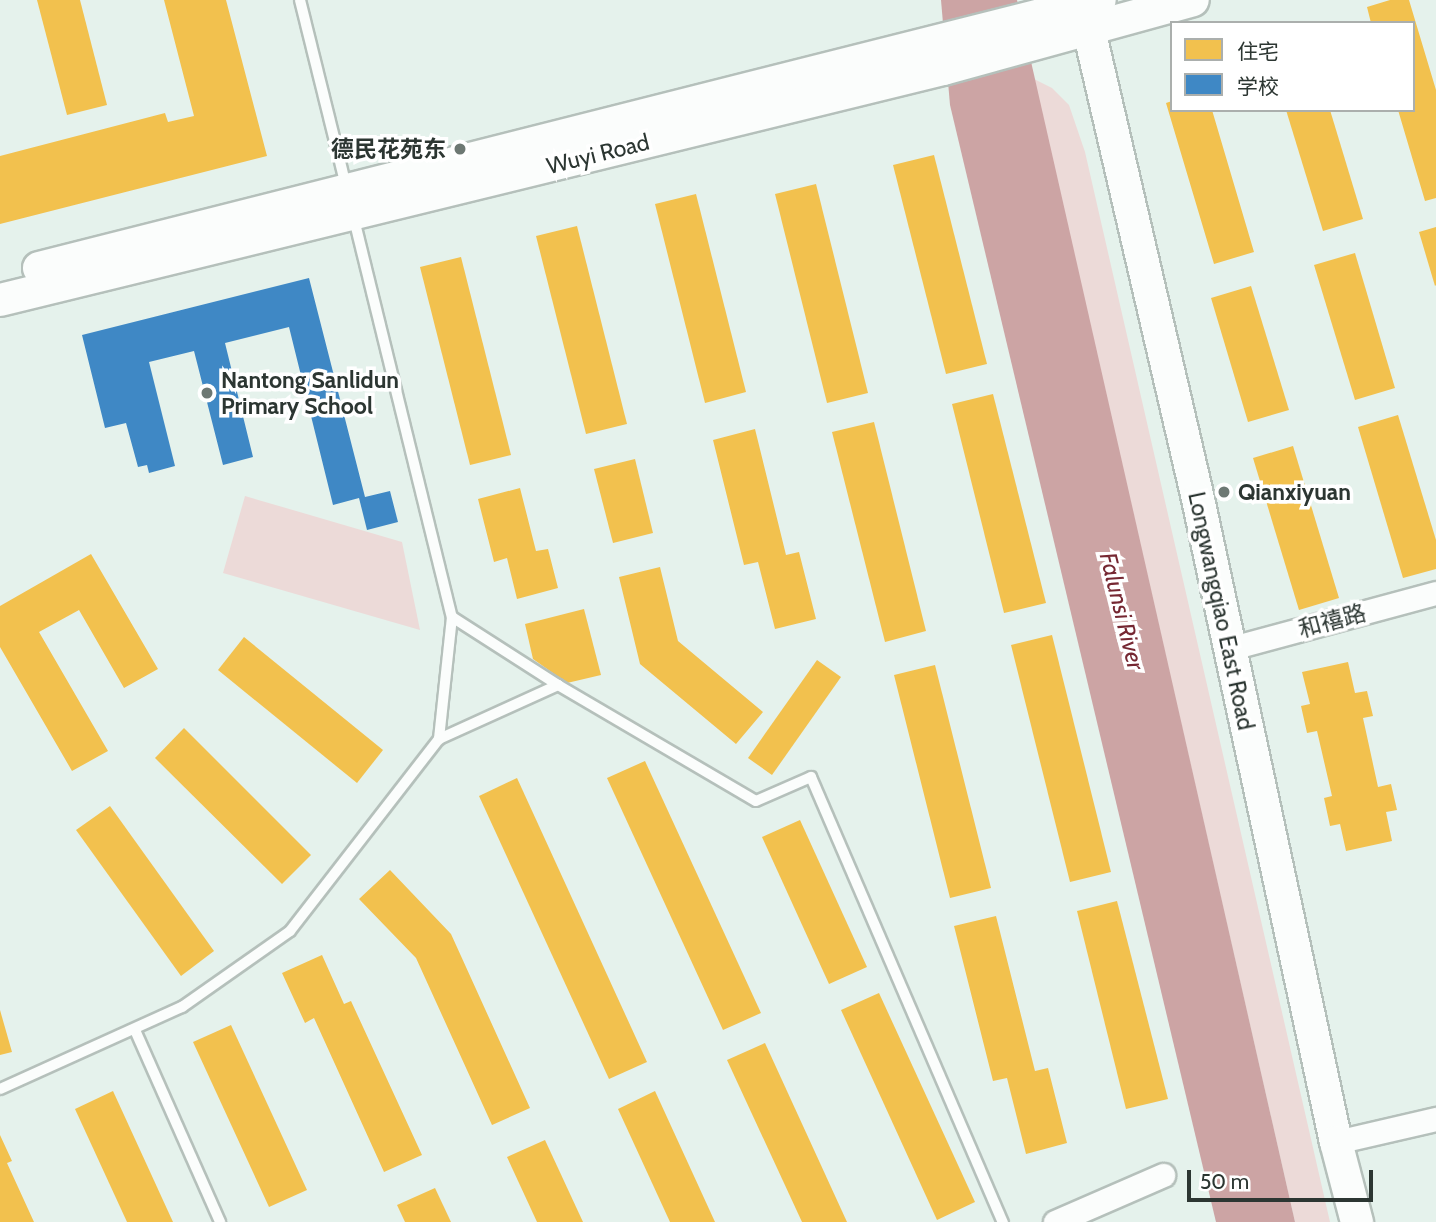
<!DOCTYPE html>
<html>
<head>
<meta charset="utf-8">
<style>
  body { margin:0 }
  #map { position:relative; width:1436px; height:1222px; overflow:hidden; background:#e5f2ec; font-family:Cabin,"Noto Sans SC",sans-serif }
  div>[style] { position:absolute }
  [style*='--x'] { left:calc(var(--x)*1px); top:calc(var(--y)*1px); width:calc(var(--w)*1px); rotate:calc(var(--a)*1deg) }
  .green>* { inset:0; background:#ecdad8 }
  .water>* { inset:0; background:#cca4a4 }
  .homes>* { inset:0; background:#f2c14e }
  .schools>* { inset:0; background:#3f88c5 }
  .roads { filter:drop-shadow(2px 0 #b5c0bb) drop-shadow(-2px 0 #b5c0bb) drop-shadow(0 2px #b5c0bb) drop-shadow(0 -2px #b5c0bb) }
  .lane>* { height:10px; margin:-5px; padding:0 5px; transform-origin:5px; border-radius:5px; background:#fbfdfc }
  .street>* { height:23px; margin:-11.5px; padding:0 11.5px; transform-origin:11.5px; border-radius:11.5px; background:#fbfdfc }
  .secondary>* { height:32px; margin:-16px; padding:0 16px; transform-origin:16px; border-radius:16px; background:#fbfdfc }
  .dots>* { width:19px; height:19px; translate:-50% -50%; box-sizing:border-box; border:4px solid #fff; border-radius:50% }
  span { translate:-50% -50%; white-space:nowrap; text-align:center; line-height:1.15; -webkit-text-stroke:7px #fff; paint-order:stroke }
  .poi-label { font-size:23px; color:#2c3632; font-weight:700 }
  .right { translate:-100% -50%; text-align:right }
  .left { translate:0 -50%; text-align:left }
  .street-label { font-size:23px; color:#2c3632 }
  .water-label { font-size:24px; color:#752732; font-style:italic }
  .legend { position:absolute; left:1170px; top:21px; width:245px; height:91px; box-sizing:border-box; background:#fff; border:2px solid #abafad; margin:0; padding:9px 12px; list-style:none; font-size:21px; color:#2c3632 }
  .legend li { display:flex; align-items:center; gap:14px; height:35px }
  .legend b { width:35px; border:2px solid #abafad }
  .scale { position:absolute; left:1187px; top:1170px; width:186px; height:32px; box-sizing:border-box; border:4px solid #2c3632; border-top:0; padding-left:9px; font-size:21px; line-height:24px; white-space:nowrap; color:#2c3632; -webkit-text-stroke:5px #fff; paint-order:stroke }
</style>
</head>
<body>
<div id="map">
  <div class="green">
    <i style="clip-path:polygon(1034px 79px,1052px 88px,1069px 105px,1085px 152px,1330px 1222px,1295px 1222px)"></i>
    <i style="clip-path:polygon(245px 496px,402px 542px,420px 630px,223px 573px)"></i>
  </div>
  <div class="water">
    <i style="clip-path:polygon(941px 0,1017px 0,1295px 1222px,1216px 1222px,950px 105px)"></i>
  </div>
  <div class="homes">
    <i style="clip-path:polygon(37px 0,80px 0,107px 105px,67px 115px)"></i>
    <i style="clip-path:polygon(164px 0,226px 0,267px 156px,0 224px,0 156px,165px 113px,168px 122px,194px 116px)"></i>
    <i style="clip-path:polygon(1390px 0,1409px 0,1436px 90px,1436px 198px,1425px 201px,1398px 110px,1413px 110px,1413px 23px,1371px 23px,1367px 7px)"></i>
    <i style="clip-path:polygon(1172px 101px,1172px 110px,1212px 110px,1254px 252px,1214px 264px,1166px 103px)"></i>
    <i style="clip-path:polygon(1286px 110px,1330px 110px,1363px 219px,1323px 231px)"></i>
    <i style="clip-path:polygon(934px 155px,987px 364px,946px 374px,893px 165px)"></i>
    <i style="clip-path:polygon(816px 184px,868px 393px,827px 403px,775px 194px)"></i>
    <i style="clip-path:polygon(696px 194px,746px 392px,705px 403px,655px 204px)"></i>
    <i style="clip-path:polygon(577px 226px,627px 424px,586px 434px,536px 236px)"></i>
    <i style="clip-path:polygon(1436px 227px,1436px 285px,1435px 286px,1419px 232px)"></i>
    <i style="clip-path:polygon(1355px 253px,1395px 388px,1355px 400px,1314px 265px)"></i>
    <i style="clip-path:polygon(461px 257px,511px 455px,470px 465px,420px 267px)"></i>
    <i style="clip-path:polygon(1251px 286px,1289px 410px,1248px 422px,1211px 298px)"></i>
    <i style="clip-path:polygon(993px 394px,1046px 603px,1004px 613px,952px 404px)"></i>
    <i style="clip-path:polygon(1398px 415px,1436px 540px,1436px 569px,1403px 578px,1358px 427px)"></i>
    <i style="clip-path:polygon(874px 422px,926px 631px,885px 642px,832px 432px)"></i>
    <i style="clip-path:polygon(755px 429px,786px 555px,799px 552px,816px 619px,775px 629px,758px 562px,744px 565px,713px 440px)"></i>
    <i style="clip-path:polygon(1293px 446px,1339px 598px,1299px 610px,1253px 458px)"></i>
    <i style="clip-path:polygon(635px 459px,653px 533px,613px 543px,594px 469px)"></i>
    <i style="clip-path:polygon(520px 488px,536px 551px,548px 549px,558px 588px,517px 599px,507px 558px,494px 562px,478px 499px)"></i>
    <i style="clip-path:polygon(91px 554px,158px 669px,124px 688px,79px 610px,39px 632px,108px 751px,72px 771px,0 647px,0 606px)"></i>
    <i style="clip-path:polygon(660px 567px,678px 641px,763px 712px,736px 744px,640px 664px,619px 577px)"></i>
    <i style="clip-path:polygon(584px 609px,601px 675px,567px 683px,533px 659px,525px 624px)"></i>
    <i style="clip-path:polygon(1052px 635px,1111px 872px,1070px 882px,1011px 645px)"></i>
    <i style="clip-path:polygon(244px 637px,383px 750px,357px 783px,218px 670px)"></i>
    <i style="clip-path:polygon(817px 660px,841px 677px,772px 775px,748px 758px)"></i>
    <i style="clip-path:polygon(1348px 662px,1355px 693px,1367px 691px,1373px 716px,1363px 718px,1378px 787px,1391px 784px,1397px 810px,1386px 812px,1392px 841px,1346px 851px,1340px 824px,1330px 826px,1324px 798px,1332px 796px,1317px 731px,1307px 733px,1301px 706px,1310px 704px,1302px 672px)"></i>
    <i style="clip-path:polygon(935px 665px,991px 888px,950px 898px,894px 675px)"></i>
    <i style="clip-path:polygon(184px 728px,311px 855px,282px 884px,155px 758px)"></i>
    <i style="clip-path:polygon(645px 761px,761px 1013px,723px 1030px,607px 778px)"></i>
    <i style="clip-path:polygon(517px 778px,647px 1062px,609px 1079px,479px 796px)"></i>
    <i style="clip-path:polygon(110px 806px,214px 951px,181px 976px,76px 830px)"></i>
    <i style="clip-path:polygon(800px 820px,867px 967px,829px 984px,762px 837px)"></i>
    <i style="clip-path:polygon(390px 870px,451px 934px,530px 1108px,492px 1125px,416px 958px,359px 899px)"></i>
    <i style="clip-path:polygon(1117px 901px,1168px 1099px,1126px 1109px,1077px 911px)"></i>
    <i style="clip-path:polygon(996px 916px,1035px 1071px,1048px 1068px,1067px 1143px,1026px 1154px,1007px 1078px,993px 1081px,954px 926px)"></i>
    <i style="clip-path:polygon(322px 955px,344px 1004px,351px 1001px,422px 1155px,384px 1172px,314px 1018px,305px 1023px,282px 973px)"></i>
    <i style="clip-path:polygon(879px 993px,975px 1202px,937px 1220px,841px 1010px)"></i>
    <i style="clip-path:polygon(0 1010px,12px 1052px,0 1055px)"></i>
    <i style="clip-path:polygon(231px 1025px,307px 1190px,269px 1207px,193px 1042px)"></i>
    <i style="clip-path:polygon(765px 1043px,847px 1222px,802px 1222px,727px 1060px)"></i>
    <i style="clip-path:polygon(113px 1091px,173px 1222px,127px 1222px,75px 1109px)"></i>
    <i style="clip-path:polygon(655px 1091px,715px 1222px,670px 1222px,618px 1109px)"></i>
    <i style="clip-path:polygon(0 1135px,12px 1161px,7px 1163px,34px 1222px,0 1222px)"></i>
    <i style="clip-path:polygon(545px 1140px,583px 1222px,537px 1222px,507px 1157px)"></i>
    <i style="clip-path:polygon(435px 1188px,451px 1222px,405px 1222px,397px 1205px)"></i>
  </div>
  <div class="schools">
    <i style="clip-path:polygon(309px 278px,365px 497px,390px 491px,398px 522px,367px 530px,359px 498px,333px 505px,289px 327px,225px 343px,253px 457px,223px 465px,194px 351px,149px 362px,175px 466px,149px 473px,147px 465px,138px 467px,126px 423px,105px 428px,82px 335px)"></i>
  </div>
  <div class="roads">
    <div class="lane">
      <i style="--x:300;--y:0;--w:192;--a:76.1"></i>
      <i style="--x:353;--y:215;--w:414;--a:76.2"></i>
      <i style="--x:452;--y:617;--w:123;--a:96.1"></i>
      <i style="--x:558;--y:685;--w:229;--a:30.4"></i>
      <i style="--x:756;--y:801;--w:60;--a:-23.6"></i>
      <i style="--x:811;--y:777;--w:485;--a:66.7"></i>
      <i style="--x:135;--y:1030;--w:210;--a:66.1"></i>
      <i style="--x:0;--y:1089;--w:200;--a:-24.3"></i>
      <i style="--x:182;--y:1007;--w:132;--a:-35.1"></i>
      <i style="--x:290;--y:931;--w:243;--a:-52.2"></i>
      <i style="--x:439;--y:739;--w:131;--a:-24.4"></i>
      <i style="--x:558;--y:685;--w:126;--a:-147.3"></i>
    </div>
    <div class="street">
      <i style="--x:1228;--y:649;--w:215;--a:-15.1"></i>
      <i style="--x:1336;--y:1142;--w:103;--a:-13"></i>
      <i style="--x:1055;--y:1222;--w:118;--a:-23.5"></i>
    </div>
    <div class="secondary">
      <i style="--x:1082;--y:0;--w:512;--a:76.91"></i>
      <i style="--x:1198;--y:499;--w:658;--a:77.89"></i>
      <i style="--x:1336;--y:1142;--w:83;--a:75.3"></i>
      <i style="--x:39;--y:268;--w:1094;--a:-14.18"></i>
      <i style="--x:0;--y:300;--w:971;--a:-13.76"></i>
      <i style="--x:943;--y:69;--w:259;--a:-15.4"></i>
    </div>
  </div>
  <div class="dots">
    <i style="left:460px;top:149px;background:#6d7873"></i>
    <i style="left:207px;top:393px;background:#6d7873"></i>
    <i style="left:1224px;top:492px;background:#6d7873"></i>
  </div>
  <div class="poi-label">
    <span class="right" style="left:446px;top:149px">德民花苑东</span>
    <span class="left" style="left:221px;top:393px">Nantong Sanlidun<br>Primary School</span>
    <span class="left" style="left:1238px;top:492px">Qianxiyuan</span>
  </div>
  <div class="street-label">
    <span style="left:598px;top:154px;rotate:-14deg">Wuyi Road</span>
    <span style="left:1221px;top:611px;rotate:78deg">Longwangqiao East Road</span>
    <span style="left:1332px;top:621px;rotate:-15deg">和禧路</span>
  </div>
  <div class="water-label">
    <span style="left:1122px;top:611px;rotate:76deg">Falunsi River</span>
  </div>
  <ul class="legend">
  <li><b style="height:19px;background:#f2c14e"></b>住宅</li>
  <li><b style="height:19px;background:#3f88c5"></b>学校</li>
  </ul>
  <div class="scale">50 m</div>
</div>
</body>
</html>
